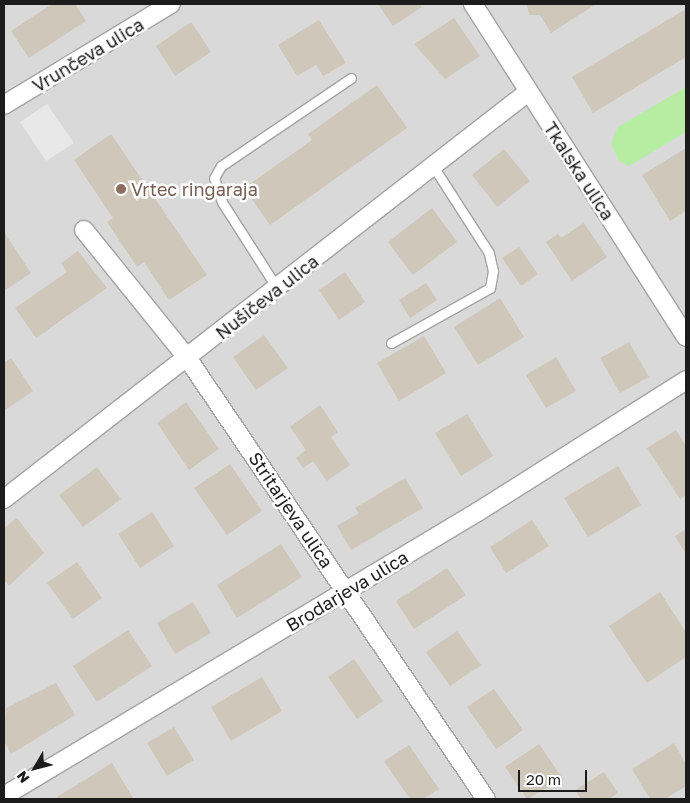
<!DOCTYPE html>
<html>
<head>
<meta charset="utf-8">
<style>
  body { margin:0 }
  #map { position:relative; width:690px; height:803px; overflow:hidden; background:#eeece1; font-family:"Golos Text",sans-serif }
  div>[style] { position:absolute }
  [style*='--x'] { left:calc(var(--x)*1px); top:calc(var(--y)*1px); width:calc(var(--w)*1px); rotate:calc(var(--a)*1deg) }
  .residential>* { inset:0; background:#dad9d9 }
  .grass>* { inset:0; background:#b7eca3 }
  .parking>* { inset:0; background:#e8e8e8 }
  .building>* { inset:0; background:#cec7ba }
  .roads { filter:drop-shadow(1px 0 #a3a3a3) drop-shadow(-1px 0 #a3a3a3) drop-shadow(0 1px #a3a3a3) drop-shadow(0 -1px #a3a3a3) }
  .lane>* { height:9px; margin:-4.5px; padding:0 4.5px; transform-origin:4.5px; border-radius:4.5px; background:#fff }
  .street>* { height:18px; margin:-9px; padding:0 9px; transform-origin:9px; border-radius:9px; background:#fff }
  .dots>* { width:14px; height:14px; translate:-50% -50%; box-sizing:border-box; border:2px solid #fff; border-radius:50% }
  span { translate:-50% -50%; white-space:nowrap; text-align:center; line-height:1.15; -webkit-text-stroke:5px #fff; paint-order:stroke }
  .street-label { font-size:18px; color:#1c1c1c }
  .education-label { font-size:18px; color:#785e54 }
  .left { translate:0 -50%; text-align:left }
  .frame { position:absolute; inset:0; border:5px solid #1c1c1c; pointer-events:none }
  .north { position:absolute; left:10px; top:743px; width:50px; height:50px; -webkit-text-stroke:4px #fff; paint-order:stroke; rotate:233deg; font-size:14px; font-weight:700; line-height:20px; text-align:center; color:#1c1c1c }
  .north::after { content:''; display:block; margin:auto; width:18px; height:22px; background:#1c1c1c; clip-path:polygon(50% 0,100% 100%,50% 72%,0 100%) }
  .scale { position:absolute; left:518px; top:770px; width:69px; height:22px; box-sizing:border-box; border:2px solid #1c1c1c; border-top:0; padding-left:6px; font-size:15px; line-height:18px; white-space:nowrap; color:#1c1c1c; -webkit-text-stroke:4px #fff; paint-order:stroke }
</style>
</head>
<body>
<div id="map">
  <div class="residential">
    <i style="clip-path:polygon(4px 4px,686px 4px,686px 799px,4px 799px)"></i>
  </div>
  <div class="grass">
    <i style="clip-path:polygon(686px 87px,686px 132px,629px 166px,619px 161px,611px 143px,618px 127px)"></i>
  </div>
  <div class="parking">
    <i style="clip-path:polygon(47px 104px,74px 143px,46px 161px,20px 122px)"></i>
  </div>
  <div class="building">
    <i style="clip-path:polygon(52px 4px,75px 4px,86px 21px,29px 58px,11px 31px)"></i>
    <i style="clip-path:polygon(378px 4px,420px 4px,422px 7px,393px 26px)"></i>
    <i style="clip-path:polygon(527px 4px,596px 4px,551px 33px,540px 15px,529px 15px)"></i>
    <i style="clip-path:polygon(686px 9px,686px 57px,593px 113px,572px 77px)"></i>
    <i style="clip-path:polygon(454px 18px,480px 56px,445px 79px,414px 44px)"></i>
    <i style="clip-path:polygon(319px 20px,346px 63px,323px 76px,316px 65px,297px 76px,278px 45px)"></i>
    <i style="clip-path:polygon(191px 22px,211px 52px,175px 76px,156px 46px)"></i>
    <i style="clip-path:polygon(377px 85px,407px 128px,270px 225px,244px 188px,312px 140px,308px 134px)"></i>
    <i style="clip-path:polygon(111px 134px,207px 275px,169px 300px,144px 262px,137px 267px,107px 222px,113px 218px,74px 160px)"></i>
    <i style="clip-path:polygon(686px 148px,686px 211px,670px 221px,642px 175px)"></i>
    <i style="clip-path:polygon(504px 149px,530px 181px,497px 207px,472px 175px)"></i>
    <i style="clip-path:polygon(432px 208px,457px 242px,413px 275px,388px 242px)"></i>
    <i style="clip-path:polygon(584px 223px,607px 257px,572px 281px,546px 242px,558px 234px,561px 238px)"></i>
    <i style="clip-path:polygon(4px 232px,31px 273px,4px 291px)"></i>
    <i style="clip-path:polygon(519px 247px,538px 274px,521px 286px,502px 258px)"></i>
    <i style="clip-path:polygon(78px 251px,107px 288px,36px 338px,15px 308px,67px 272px,61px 263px)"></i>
    <i style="clip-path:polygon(345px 272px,365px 302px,339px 320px,319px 290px)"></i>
    <i style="clip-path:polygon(426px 283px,437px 300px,410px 318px,399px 300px)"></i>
    <i style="clip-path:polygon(500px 298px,524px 337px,478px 365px,454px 327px)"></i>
    <i style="clip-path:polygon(264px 335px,288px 368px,256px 390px,233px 357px)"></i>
    <i style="clip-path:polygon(424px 336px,446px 373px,399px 401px,377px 363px)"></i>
    <i style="clip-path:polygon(629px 342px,649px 377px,620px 393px,600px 358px)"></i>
    <i style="clip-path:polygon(556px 357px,576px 391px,546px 408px,526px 375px)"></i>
    <i style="clip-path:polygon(11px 358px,33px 391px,4px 411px,4px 363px)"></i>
    <i style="clip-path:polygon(186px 402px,219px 449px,189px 470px,157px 423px)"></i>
    <i style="clip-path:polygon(320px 405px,338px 432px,331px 437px,350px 465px,327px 481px,313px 461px,303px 468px,296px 458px,306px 450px,290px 427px)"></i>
    <i style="clip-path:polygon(467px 414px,493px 456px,461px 476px,435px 433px)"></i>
    <i style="clip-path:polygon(676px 430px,686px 446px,686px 495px,680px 499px,647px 448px)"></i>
    <i style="clip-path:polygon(230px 464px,262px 511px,227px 535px,194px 488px)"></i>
    <i style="clip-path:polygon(618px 466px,641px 505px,588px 537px,564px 498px)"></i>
    <i style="clip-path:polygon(97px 467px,121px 499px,83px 527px,59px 495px)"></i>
    <i style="clip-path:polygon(405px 478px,423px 508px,351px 550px,337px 526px,359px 513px,355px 508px)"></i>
    <i style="clip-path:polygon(152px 512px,174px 546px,140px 568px,118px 534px)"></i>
    <i style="clip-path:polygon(17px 518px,44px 553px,9px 586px,4px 579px,4px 528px)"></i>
    <i style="clip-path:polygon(532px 520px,549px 546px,506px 573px,490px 547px)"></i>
    <i style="clip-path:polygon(686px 529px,686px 554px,675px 536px)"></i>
    <i style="clip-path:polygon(281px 544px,302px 577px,237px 618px,217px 585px)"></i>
    <i style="clip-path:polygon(77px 562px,102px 598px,73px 619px,47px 583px)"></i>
    <i style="clip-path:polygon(447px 568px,466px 595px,414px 629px,396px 601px)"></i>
    <i style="clip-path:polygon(660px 592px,686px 632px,686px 657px,647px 683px,609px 626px)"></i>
    <i style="clip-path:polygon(193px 602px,211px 633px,175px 654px,157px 623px)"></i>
    <i style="clip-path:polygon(128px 630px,152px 666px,97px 702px,73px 666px)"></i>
    <i style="clip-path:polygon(457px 631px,481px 665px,450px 686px,426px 652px)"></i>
    <i style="clip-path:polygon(354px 659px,383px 701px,357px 719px,328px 677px)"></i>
    <i style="clip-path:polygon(262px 677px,282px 711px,231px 741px,211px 707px)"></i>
    <i style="clip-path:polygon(56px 683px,75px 715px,11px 754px,4px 741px,6px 708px)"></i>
    <i style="clip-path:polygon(494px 689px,523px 730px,496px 749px,467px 707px)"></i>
    <i style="clip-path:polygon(174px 727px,194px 760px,167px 776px,147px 743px)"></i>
    <i style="clip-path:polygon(674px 743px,686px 764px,686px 786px,665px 799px,650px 799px,632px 769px)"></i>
    <i style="clip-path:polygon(539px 744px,563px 779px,527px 799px,505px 767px)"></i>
    <i style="clip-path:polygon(409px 745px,439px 789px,423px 799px,410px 799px,384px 761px)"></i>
    <i style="clip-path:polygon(112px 763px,133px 798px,58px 799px,57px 797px)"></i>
    <i style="clip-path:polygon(604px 772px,618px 793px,609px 799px,581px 799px,575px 790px)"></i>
  </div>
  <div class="roads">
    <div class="lane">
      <i style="--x:277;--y:288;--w:102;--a:-122.6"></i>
      <i style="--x:222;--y:202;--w:25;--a:-108"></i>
      <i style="--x:214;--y:178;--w:14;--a:-60"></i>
      <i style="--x:221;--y:166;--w:157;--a:-34.1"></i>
      <i style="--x:391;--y:343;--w:113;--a:-29.1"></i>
      <i style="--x:490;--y:288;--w:17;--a:-80"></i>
      <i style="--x:493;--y:271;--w:18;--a:-103"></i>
      <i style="--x:489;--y:253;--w:103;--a:-122.8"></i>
    </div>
    <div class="street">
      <i style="--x:473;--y:4;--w:395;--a:57.4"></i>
      <i style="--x:4;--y:105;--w:195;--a:-31.2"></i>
      <i style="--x:84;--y:230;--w:166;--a:51.1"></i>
      <i style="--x:188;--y:359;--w:531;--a:55.89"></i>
      <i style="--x:4;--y:499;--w:663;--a:-37.84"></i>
      <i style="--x:4;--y:796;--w:554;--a:-30.96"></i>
      <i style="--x:479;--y:511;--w:245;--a:-32.3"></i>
    </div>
  </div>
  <div class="dots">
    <i style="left:121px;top:189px;background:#8d6e63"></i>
  </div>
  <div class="street-label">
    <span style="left:88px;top:55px;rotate:-31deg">Vrunčeva ulica</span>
    <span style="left:579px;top:171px;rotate:57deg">Tkalska ulica</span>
    <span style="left:267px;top:297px;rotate:-38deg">Nušičeva ulica</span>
    <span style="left:291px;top:510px;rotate:56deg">Stritarjeva ulica</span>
    <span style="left:347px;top:591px;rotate:-31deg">Brodarjeva ulica</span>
  </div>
  <div class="education-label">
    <span class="left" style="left:131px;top:189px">Vrtec ringaraja</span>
  </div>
  <div class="frame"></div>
  <div class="north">N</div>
  <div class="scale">20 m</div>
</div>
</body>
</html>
